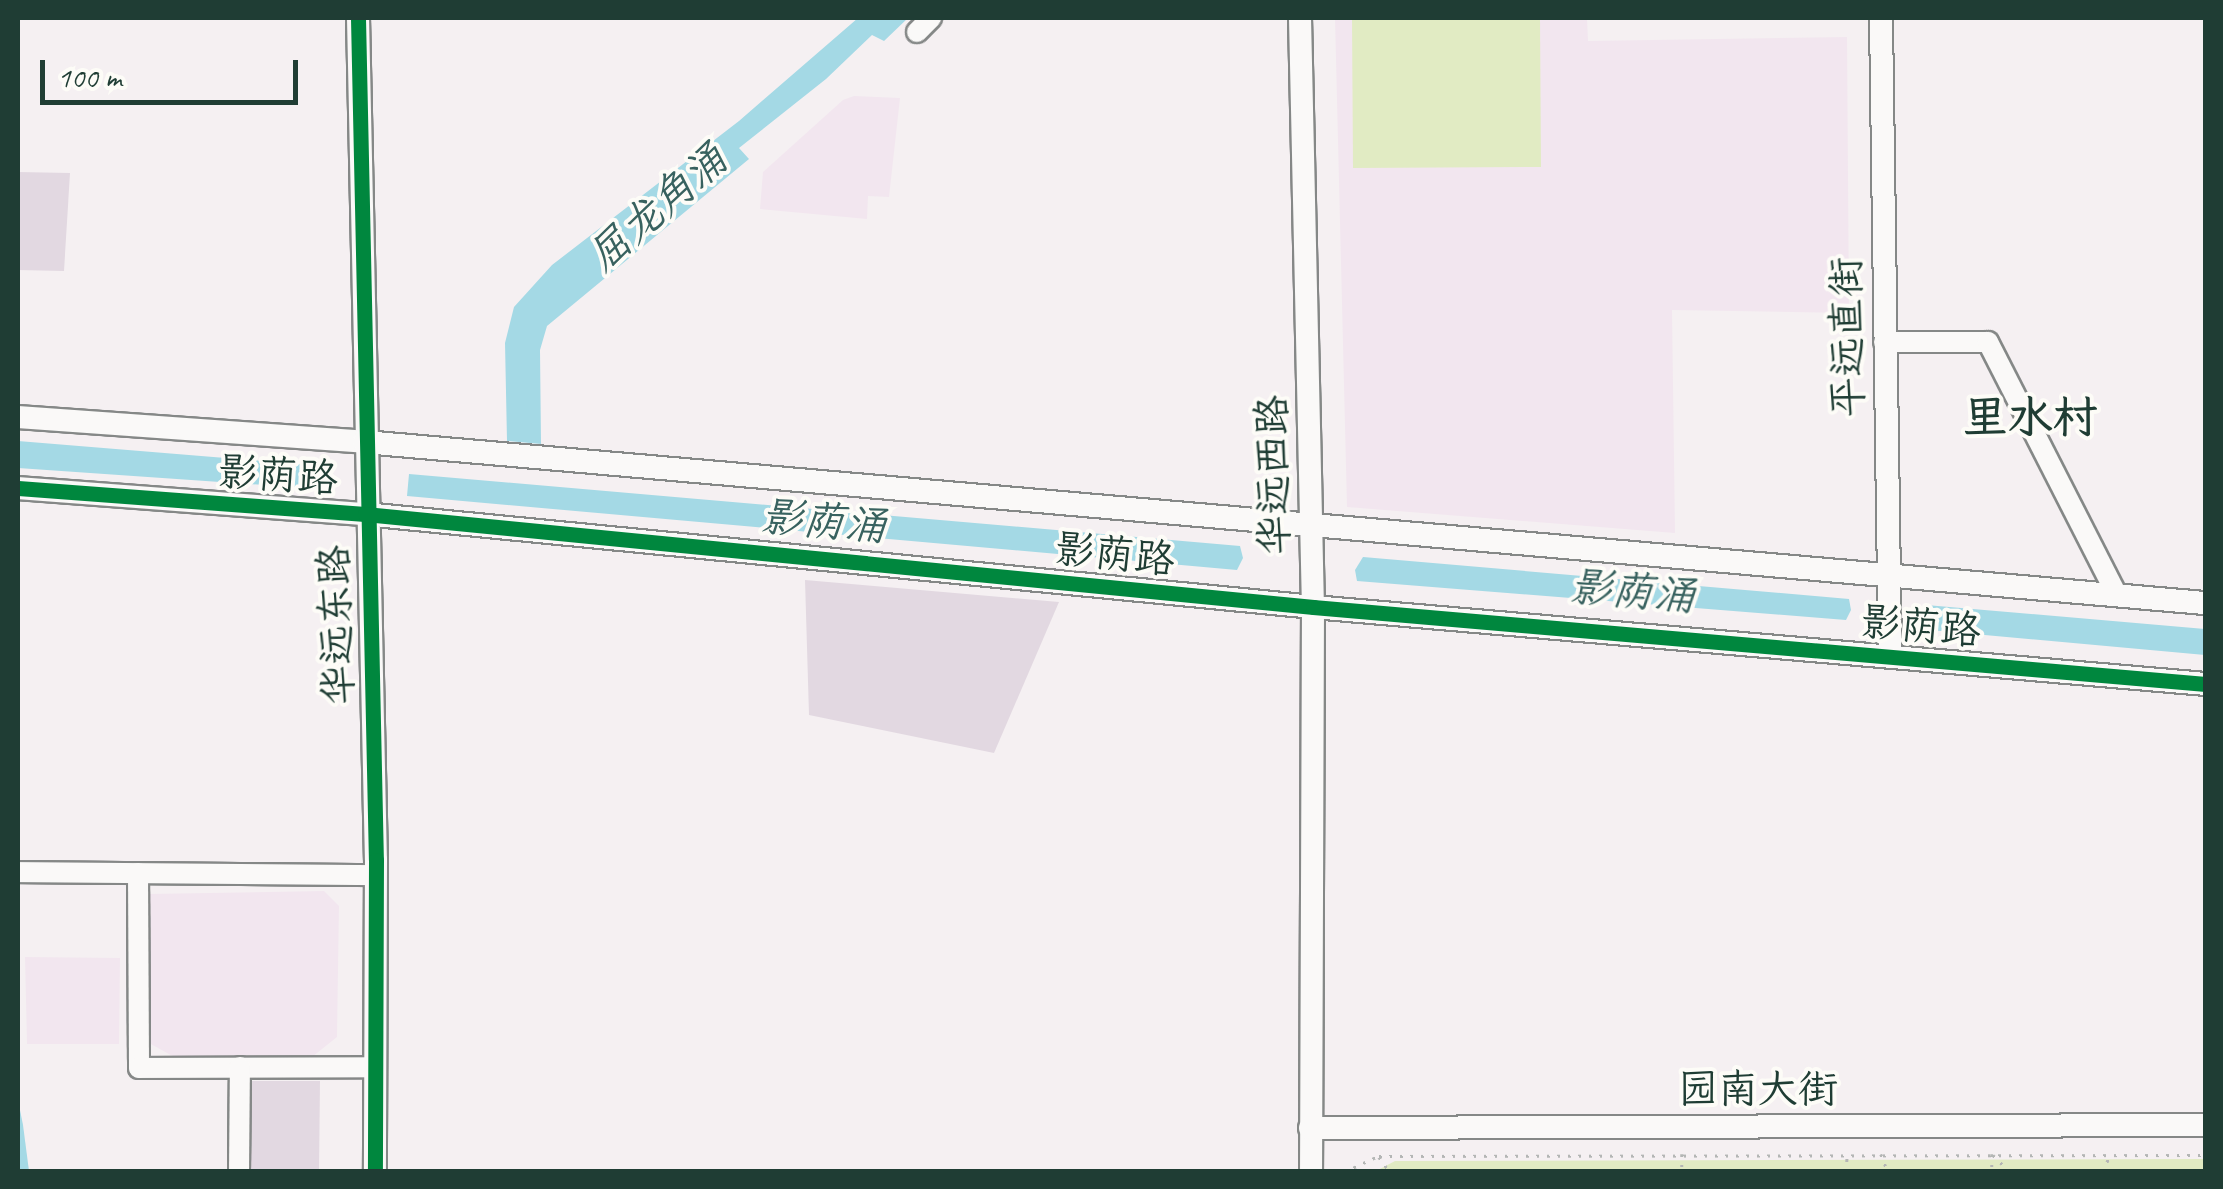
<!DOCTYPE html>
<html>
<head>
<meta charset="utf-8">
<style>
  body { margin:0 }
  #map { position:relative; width:2223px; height:1189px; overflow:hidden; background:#f5f0f2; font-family:Caveat,"LXGW WenKai TC",sans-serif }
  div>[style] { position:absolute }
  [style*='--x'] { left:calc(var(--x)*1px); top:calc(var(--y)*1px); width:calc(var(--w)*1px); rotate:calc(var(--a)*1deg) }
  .built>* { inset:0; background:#f2e6ef }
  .green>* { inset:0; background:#e1ebc3 }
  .water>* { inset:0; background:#a4d9e5 }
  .building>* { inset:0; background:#e2d8e1 }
  .path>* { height:2.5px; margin-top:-1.25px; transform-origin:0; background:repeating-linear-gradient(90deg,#b4b6b5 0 2.5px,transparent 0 10.5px) }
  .roads { filter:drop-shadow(2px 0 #858887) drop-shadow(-2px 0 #858887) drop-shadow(0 2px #858887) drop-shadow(0 -2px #858887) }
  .minor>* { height:20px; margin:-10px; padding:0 10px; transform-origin:10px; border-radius:10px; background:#faf9f8 }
  .tertiary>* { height:22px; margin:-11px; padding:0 11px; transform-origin:11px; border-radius:11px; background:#faf9f8 }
  .cycleway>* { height:15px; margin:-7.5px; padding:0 7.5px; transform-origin:7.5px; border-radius:7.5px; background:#00873e }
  span { translate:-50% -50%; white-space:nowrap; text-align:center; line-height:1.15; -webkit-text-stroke:8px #fdfcf7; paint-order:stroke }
  .street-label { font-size:40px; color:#1f3d34 }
  .water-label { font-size:42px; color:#38625f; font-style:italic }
  .quarter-label { font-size:45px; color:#1f3d34; font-weight:700 }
  .frame { position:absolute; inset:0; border:20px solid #1f3d34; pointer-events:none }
  .scale { position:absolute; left:40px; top:60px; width:258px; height:45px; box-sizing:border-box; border:5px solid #1f3d34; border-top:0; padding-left:12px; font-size:30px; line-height:35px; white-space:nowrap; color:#1f3d34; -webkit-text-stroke:8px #fdfcf7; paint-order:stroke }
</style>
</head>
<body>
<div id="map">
  <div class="built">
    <i style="clip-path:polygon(1335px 18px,1587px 18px,1588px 41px,1847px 37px,1849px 313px,1672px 310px,1675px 533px,1347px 507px)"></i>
    <i style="clip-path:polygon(854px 96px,900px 98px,889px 197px,868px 196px,867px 219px,760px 209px,763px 172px,843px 100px)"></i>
    <i style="clip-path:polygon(324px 891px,339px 906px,337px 1037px,312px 1057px,178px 1059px,149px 1043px,148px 894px)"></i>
    <i style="clip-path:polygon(25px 957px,120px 958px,119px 1044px,27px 1044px)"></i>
  </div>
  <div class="green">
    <i style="clip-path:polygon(1352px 18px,1540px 18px,1541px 167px,1353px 168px)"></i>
    <i style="clip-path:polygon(2206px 1159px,2205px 1172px,1376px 1171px,1395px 1161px)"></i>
  </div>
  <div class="water">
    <i style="clip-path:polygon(858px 18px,908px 18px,884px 41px,872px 35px,826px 79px,739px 148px,749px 159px,547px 326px,540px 350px,541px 444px,507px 441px,505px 343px,514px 307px,552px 265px,739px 121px)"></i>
    <i style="clip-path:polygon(18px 441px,324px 466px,328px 477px,323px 489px,18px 468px)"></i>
    <i style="clip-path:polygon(409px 474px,1240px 546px,1243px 558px,1237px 570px,407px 496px)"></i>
    <i style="clip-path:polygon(1363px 557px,1849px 599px,1851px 610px,1846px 620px,1357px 581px,1355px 570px)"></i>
    <i style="clip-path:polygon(1926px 605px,2205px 629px,2205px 655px,1930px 630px,1921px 615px)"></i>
    <i style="clip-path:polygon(18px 1100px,23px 1125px,29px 1171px,18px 1171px)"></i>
  </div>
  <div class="building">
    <i style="clip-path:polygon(18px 172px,70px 173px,64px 271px,18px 270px)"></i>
    <i style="clip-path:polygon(805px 580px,1059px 602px,994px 753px,809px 715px)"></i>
    <i style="clip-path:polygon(248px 1081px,320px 1081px,319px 1172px,248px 1172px)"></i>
  </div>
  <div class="path">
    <i style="--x:1682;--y:1154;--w:18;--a:90"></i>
    <i style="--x:1881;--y:1154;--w:19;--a:69"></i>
    <i style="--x:1992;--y:1154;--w:18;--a:90"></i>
    <i style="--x:1993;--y:1155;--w:24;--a:45"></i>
    <i style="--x:1379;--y:1157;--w:19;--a:54"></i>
    <i style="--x:1344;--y:1172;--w:38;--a:-25"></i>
    <i style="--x:1379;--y:1156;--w:827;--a:-0.07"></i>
    <i style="--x:1846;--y:1172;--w:18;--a:-87"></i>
    <i style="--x:2103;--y:1172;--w:19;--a:-69"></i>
  </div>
  <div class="roads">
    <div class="minor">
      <i style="--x:917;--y:32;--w:20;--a:-45"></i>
      <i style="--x:1884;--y:342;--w:104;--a:0"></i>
      <i style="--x:1988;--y:342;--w:284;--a:63"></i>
      <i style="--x:18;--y:872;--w:358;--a:0.5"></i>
      <i style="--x:138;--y:873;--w:195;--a:89.7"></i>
      <i style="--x:139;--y:1068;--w:236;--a:-0.2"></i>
      <i style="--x:239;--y:1172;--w:105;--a:-89.5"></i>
    </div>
    <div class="tertiary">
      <i style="--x:358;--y:18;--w:842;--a:88.78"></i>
      <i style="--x:376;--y:860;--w:312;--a:90.2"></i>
      <i style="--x:1300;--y:18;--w:589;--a:88.74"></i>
      <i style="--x:1313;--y:607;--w:565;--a:90.2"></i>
      <i style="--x:1881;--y:18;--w:638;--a:89.19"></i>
      <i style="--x:18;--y:417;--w:347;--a:4.1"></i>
      <i style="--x:364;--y:442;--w:1849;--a:5"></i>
      <i style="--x:18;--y:488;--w:348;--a:4.3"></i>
      <i style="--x:365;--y:514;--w:953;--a:5.6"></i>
      <i style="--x:1313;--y:607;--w:896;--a:4.93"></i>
      <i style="--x:1310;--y:1128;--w:896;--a:-0.19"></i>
    </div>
  </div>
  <div class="cycleway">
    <i style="--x:358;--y:18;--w:842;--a:88.78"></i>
    <i style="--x:376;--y:860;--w:312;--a:90.2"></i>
    <i style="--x:18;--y:488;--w:348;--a:4.3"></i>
    <i style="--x:365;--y:514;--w:953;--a:5.6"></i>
    <i style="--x:1313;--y:607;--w:896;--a:4.93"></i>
  </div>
  <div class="street-label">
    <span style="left:1847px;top:337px;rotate:-91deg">平远直街</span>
    <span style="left:278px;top:475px;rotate:4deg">影荫路</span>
    <span style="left:1273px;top:475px;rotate:-91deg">华远西路</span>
    <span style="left:1115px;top:554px;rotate:6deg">影荫路</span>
    <span style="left:336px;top:625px;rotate:-92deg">华远东路</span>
    <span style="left:1921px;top:626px;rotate:5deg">影荫路</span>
    <span style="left:1758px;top:1089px">园南大街</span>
  </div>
  <div class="water-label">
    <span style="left:658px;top:208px;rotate:-41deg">屈龙角涌</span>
    <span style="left:824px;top:522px;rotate:5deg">影荫涌</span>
    <span style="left:1633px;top:592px;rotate:5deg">影荫涌</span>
  </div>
  <div class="quarter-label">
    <span style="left:2030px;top:418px">里水村</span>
  </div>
  <div class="frame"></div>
  <div class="scale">100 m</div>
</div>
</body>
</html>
